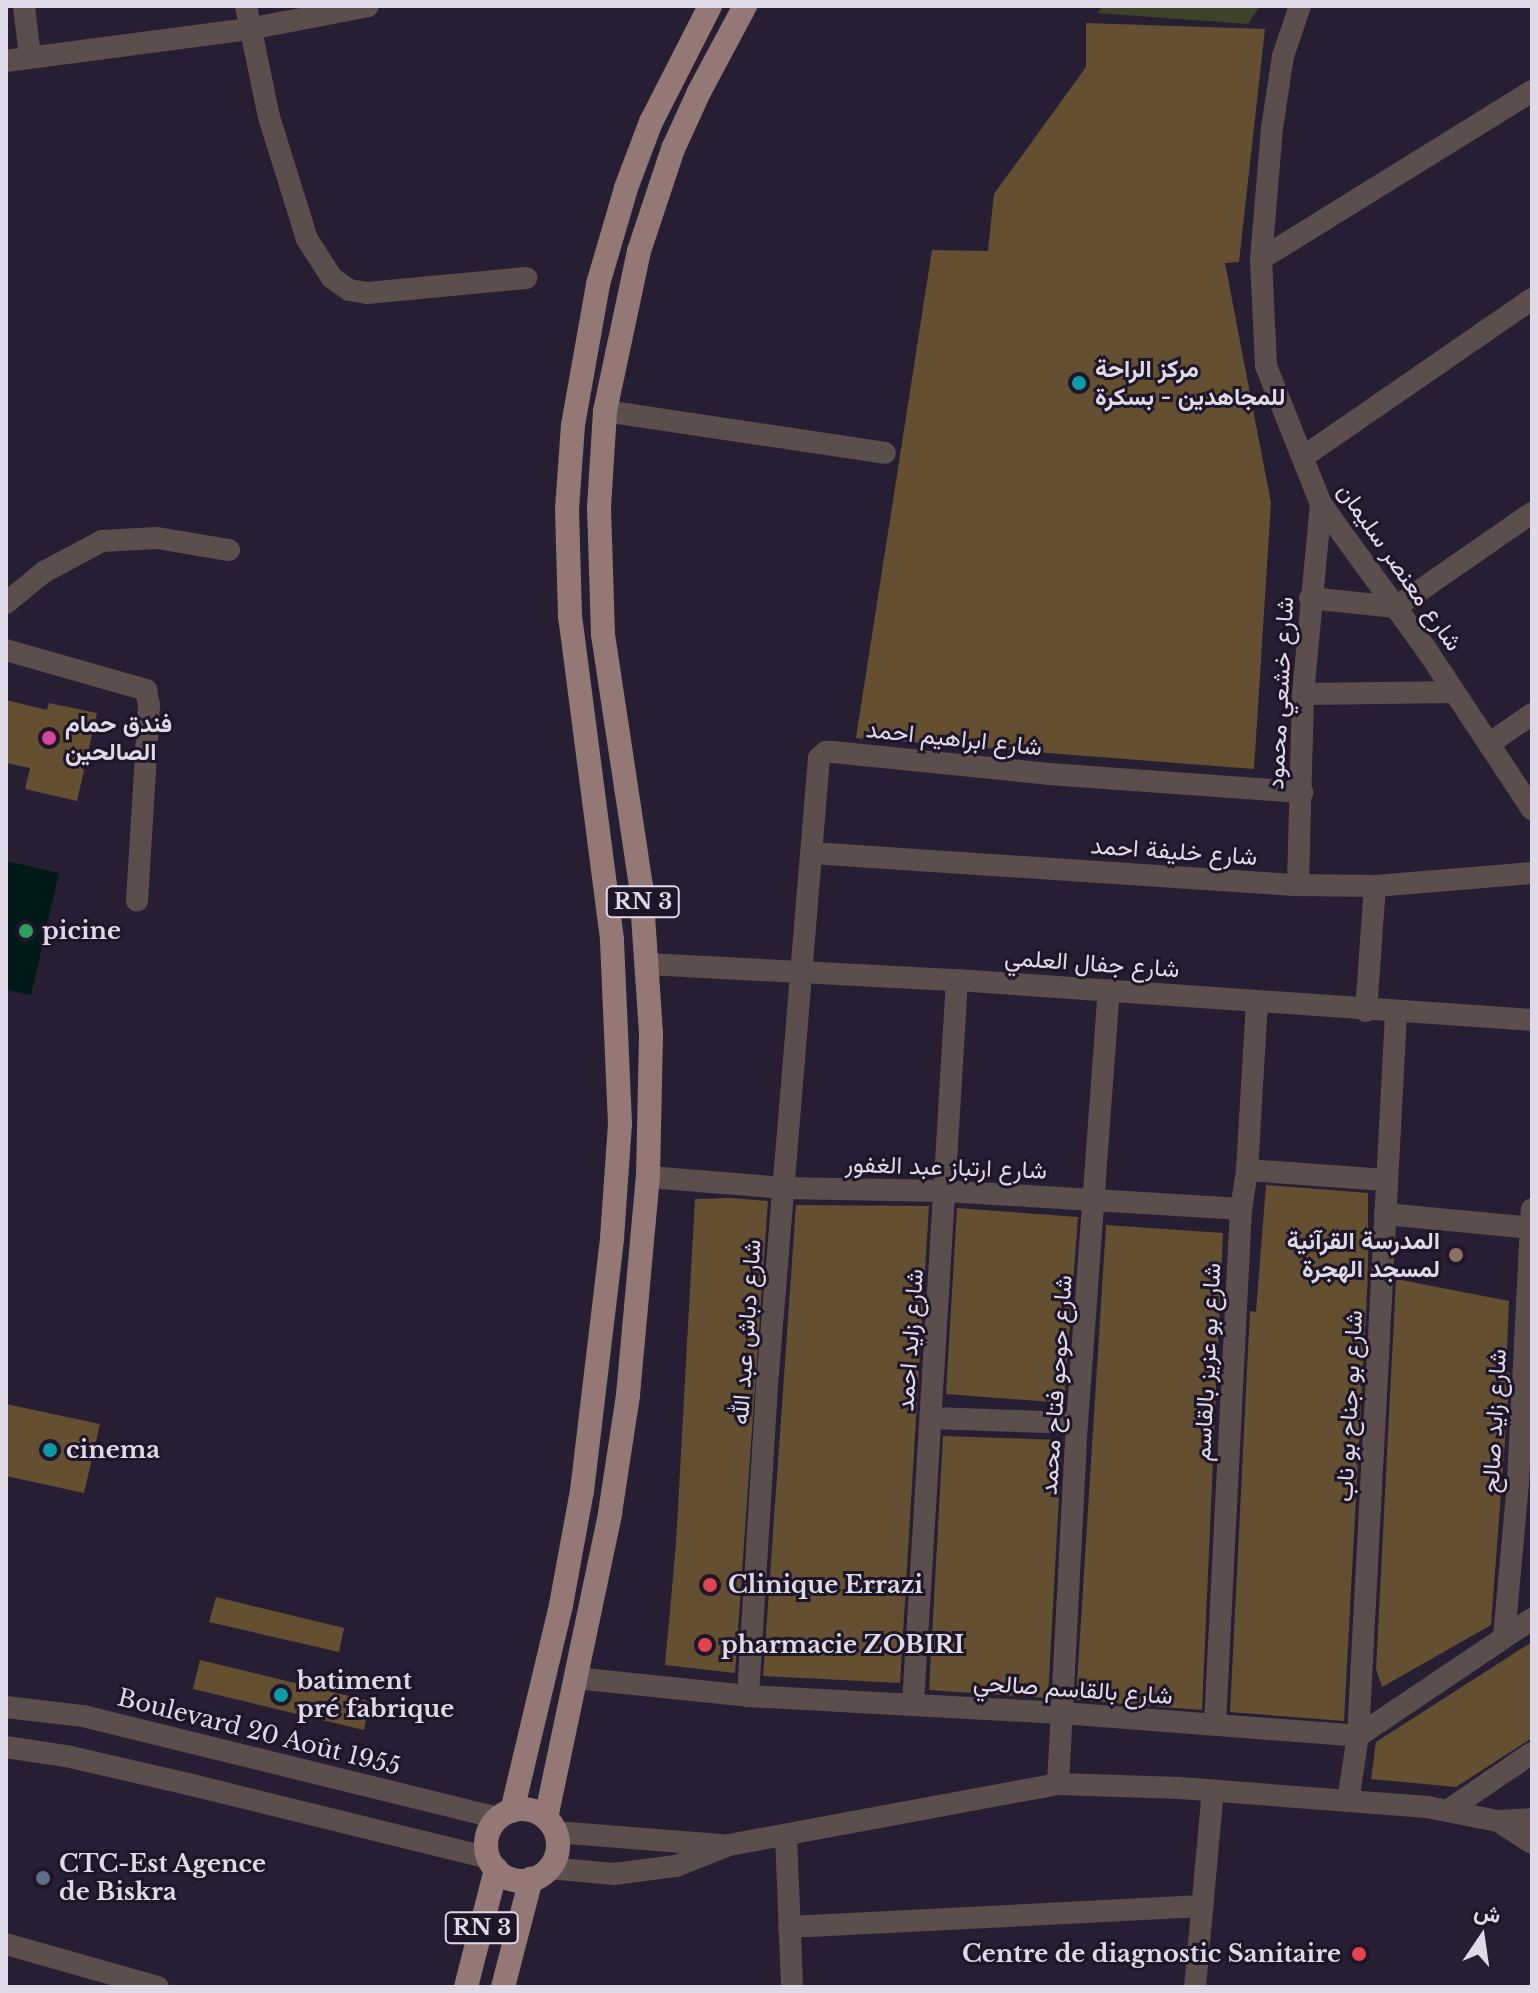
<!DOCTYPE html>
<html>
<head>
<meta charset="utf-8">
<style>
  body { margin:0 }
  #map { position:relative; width:1538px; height:1993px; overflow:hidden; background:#281e33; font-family:"Libre Baskerville",Vazirmatn,serif }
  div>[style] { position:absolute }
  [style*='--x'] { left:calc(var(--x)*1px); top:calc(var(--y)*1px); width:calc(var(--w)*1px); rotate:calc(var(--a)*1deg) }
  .green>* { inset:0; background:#3e4228 }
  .water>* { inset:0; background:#011919 }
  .building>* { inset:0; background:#645031 }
  .minor>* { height:22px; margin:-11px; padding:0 11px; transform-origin:11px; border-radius:11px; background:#5c4e4d }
  .major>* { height:24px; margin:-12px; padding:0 12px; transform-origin:12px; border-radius:12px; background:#937875 }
  .major>.ring { margin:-12px; padding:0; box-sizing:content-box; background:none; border:24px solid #937875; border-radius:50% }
  .dots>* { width:22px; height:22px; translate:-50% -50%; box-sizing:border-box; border:4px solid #1f1529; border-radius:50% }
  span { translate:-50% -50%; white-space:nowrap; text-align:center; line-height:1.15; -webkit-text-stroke:6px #1f1529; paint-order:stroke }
  .shield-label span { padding:2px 6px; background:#1f1529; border:2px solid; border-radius:6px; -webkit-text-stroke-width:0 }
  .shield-label { font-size:22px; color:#e0d9e7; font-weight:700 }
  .poi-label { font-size:24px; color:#e0d9e7; font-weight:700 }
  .left { translate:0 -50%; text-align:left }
  .right { translate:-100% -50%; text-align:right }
  .street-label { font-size:24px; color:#e0d9e7 }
  .frame { position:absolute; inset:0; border:8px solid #e0d9e7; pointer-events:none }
  .north { position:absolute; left:1442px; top:1897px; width:80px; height:80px; -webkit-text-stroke:6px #1f1529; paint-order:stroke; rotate:13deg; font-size:22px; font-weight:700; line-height:32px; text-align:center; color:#e0d9e7 }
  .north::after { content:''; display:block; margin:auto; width:28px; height:36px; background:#e0d9e7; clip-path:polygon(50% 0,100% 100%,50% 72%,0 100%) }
</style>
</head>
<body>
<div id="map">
  <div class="green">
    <i style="clip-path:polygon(1103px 6px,1260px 6px,1248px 24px,1097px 13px)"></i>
  </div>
  <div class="water">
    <i style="clip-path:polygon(6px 861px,59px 873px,31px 995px,6px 990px)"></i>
  </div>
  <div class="building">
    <i style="clip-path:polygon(1086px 23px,1265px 29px,1239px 262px,1225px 263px,1271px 503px,1254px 769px,856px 738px,932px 250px,988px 251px,994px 194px,1086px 67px)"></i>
    <i style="clip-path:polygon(6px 700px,47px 710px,49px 703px,97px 713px,77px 801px,25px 789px,30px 768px,6px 763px)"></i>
    <i style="clip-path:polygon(1266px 1185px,1368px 1193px,1368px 1274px,1344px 1721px,1230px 1712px,1250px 1311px,1256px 1312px)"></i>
    <i style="clip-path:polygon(732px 1198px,768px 1201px,735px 1673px,665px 1665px,676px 1544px,695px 1199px)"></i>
    <i style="clip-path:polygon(796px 1205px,929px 1206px,900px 1683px,763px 1676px)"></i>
    <i style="clip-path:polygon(957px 1208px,1078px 1217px,1064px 1403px,946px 1394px)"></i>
    <i style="clip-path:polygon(1106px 1225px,1223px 1233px,1202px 1710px,1076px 1700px)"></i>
    <i style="clip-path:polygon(1396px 1279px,1509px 1301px,1506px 1372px,1510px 1373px,1491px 1625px,1382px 1687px,1376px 1669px)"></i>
    <i style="clip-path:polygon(6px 1404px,100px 1424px,84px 1493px,6px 1476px)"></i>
    <i style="clip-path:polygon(943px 1436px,1062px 1440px,1048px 1698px,929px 1690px)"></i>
    <i style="clip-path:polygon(216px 1597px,344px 1628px,339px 1652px,209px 1622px)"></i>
    <i style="clip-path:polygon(1532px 1642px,1532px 1738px,1456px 1787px,1371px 1779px,1376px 1742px)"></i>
    <i style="clip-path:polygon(200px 1660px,369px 1701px,364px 1730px,193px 1689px)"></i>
  </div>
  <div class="minor">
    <i style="--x:24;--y:6;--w:50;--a:83.2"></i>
    <i style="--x:246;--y:6;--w:113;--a:78.3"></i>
    <i style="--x:269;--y:117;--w:128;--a:72.7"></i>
    <i style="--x:307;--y:239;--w:46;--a:57.3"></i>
    <i style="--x:332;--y:278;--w:21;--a:35"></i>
    <i style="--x:349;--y:290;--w:18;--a:9"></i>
    <i style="--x:367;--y:293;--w:160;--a:-5.4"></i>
    <i style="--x:1300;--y:6;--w:53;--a:108.8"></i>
    <i style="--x:1283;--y:56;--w:73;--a:98.7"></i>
    <i style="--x:1272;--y:128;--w:131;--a:94.8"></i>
    <i style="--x:1261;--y:259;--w:107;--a:87.3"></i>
    <i style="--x:1266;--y:366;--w:149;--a:68.3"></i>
    <i style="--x:1321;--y:504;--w:179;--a:54.1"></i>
    <i style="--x:1426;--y:649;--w:192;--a:56.5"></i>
    <i style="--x:6;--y:61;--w:245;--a:-7.5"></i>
    <i style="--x:249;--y:29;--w:121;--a:-10.9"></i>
    <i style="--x:1261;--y:259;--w:319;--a:-31.8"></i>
    <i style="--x:605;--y:411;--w:283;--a:8.5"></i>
    <i style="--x:1303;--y:457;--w:278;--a:-34.6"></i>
    <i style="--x:1310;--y:598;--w:86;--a:6"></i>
    <i style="--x:1396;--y:607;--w:165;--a:-34.7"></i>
    <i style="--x:6;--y:603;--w:49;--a:-39.2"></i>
    <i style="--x:44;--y:572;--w:66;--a:-28.1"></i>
    <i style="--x:102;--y:541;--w:55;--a:-3.1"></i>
    <i style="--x:157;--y:538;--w:73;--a:9.5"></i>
    <i style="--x:6;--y:650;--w:146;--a:15.9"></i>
    <i style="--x:146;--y:690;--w:15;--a:79"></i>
    <i style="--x:149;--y:705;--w:196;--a:93.5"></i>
    <i style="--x:1303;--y:694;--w:151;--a:-0.8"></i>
    <i style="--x:1490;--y:743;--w:51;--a:-34.6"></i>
    <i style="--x:812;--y:853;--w:487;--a:3.8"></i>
    <i style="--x:1298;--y:885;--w:77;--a:0.7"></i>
    <i style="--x:1375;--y:886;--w:158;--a:-4.7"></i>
    <i style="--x:1298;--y:885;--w:191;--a:-88.5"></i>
    <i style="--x:1303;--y:694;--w:191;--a:-84.6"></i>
    <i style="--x:647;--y:964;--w:310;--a:3"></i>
    <i style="--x:957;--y:980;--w:576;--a:3.98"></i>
    <i style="--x:1366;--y:1011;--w:125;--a:-85.9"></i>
    <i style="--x:1247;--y:1170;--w:139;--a:4.1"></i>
    <i style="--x:648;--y:1177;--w:136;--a:4.6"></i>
    <i style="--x:784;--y:1188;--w:162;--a:1.1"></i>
    <i style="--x:946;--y:1191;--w:296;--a:3.5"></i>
    <i style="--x:1385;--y:1214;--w:148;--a:5.4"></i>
    <i style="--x:931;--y:1418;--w:146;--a:2"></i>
    <i style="--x:1504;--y:1637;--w:156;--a:-84.8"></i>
    <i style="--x:1518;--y:1482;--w:273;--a:-87.1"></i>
    <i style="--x:575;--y:1678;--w:174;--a:5.9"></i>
    <i style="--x:748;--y:1696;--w:314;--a:3.1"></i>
    <i style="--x:1062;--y:1713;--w:297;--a:4.4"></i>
    <i style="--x:1358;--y:1736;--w:210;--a:-33.9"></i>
    <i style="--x:748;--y:1696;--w:324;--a:-86.5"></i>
    <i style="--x:768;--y:1373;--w:617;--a:-85.26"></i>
    <i style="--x:819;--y:758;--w:9;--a:-41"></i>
    <i style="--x:826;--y:752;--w:7;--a:0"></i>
    <i style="--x:833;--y:752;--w:217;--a:5.8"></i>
    <i style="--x:1049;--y:774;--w:254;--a:4.1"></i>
    <i style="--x:913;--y:1704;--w:725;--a:-86.52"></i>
    <i style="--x:6;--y:1707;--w:78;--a:6.7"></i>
    <i style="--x:83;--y:1716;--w:427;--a:13.8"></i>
    <i style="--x:1215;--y:1724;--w:516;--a:-87.11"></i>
    <i style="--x:1241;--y:1209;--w:39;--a:-81"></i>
    <i style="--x:1247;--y:1170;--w:168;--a:-86.6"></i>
    <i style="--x:6;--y:1747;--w:61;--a:8.5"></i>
    <i style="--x:66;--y:1756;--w:125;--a:12.9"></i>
    <i style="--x:188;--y:1784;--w:307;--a:13.8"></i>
    <i style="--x:1058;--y:1784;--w:361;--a:-87"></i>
    <i style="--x:1077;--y:1423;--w:434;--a:-85.8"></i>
    <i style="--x:1348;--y:1801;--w:66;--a:-81.3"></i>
    <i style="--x:1358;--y:1736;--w:724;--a:-86.99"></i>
    <i style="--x:1447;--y:1811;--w:103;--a:-34.3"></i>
    <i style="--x:1498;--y:1821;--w:40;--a:32.9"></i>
    <i style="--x:555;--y:1832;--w:166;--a:4.5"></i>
    <i style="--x:786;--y:1835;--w:152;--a:87.7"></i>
    <i style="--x:549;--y:1868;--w:65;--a:5.3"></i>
    <i style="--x:614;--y:1874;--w:63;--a:-7.4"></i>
    <i style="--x:676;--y:1866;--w:57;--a:-21.6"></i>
    <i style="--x:729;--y:1845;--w:335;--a:-10.5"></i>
    <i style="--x:1058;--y:1784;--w:122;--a:1.9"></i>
    <i style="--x:1180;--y:1788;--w:248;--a:4.4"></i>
    <i style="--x:1427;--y:1807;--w:72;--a:11.2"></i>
    <i style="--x:1498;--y:1821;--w:34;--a:-3"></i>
    <i style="--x:789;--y:1927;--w:414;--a:-2.9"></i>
    <i style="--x:6;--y:1944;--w:158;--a:15.8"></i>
    <i style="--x:1195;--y:1987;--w:197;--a:-84.8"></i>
  </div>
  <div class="major">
    <i class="ring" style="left:486px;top:1809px;width:48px;height:48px"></i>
    <i style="--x:512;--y:1811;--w:212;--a:-76.6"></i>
    <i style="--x:561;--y:1605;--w:116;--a:-79.6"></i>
    <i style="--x:582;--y:1491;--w:255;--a:-83.2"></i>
    <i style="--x:612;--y:1238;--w:114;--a:-86"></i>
    <i style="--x:620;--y:1124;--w:185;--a:-92.5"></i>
    <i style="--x:612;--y:939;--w:326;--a:-97.4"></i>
    <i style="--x:570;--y:616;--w:107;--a:-91.6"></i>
    <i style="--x:567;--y:509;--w:84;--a:-85.9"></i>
    <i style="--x:573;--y:425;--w:143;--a:-79.9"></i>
    <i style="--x:598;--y:284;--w:100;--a:-73.7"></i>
    <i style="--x:626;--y:188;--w:71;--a:-69.3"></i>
    <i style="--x:651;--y:122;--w:130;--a:-63"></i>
    <i style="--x:546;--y:1818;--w:312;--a:-78.1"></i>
    <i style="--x:610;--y:1513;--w:119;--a:-81.3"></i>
    <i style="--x:628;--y:1395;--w:219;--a:-84.8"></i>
    <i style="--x:648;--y:1177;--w:144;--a:-88.8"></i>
    <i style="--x:651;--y:1033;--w:147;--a:-93.9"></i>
    <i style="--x:641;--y:886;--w:255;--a:-98.6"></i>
    <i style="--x:603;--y:634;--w:127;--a:-91.8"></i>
    <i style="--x:599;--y:507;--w:96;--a:-86.4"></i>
    <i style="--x:605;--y:411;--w:164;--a:-78"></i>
    <i style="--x:639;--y:251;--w:108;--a:-71.6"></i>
    <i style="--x:673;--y:149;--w:63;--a:-65.5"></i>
    <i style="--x:699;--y:92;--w:98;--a:-61.9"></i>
    <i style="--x:466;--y:1987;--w:122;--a:-75.7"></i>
    <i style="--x:503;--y:1987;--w:112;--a:-75.5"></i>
  </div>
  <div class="dots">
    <i style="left:1079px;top:383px;background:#0f9aa8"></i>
    <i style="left:49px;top:738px;background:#d1479c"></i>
    <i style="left:26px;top:931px;background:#2e9e5b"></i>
    <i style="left:1456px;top:1255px;background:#8d6e63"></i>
    <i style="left:50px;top:1450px;background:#0f9aa8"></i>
    <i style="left:710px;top:1585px;background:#e0444e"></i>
    <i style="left:705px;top:1645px;background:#e0444e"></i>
    <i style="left:281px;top:1695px;background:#0f9aa8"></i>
    <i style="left:43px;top:1878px;background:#5c6f8a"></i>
    <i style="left:1359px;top:1954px;background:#e0444e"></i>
  </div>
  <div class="shield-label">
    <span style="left:643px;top:902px">RN 3</span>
    <span style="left:482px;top:1928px">RN 3</span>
  </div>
  <div class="poi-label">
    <span class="left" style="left:1095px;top:383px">مركز الراحة<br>للمجاهدين - بسكرة</span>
    <span class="left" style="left:65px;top:738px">فندق حمام<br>الصالحين</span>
    <span class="left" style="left:42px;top:931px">picine</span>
    <span class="right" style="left:1440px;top:1255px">المدرسة القرآنية<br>لمسجد الهجرة</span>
    <span class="left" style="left:66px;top:1450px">cinema</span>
    <span class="left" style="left:728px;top:1585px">Clinique Errazi</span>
    <span class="left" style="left:721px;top:1645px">pharmacie ZOBIRI</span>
    <span class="left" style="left:297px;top:1695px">batiment<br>pré fabrique</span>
    <span class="left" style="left:59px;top:1878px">CTC-Est Agence<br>de Biskra</span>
    <span class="right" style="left:1341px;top:1954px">Centre de diagnostic Sanitaire</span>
  </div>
  <div class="street-label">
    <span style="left:1400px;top:567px;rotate:55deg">شارع معنصر سليمان</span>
    <span style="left:1280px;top:693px;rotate:-87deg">شارع خشعي محمود</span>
    <span style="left:954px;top:738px;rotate:6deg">شارع ابراهيم احمد</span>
    <span style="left:1174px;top:851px;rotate:4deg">شارع خليفة احمد</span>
    <span style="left:1092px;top:963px;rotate:4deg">شارع جفال العلمي</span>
    <span style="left:946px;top:1167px;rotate:2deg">شارع ارتباز عبد الغفور</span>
    <span style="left:746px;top:1332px;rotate:-86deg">شارع دباش عبد الله</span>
    <span style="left:910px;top:1340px;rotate:-86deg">شارع زايد احمد</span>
    <span style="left:1207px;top:1362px;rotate:-87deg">شارع بو عزيز بالقاسم</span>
    <span style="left:1056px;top:1385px;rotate:-86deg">شارع حوحو فتاح محمد</span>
    <span style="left:1349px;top:1406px;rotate:-87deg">شارع بو جناح بو ناب</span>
    <span style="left:1494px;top:1421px;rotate:-87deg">شارع زايد صالح</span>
    <span style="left:1073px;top:1689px;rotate:4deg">شارع بالقاسم صالحي</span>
    <span style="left:259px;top:1732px;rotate:14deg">Boulevard 20 Août 1955</span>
  </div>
  <div class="frame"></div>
  <div class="north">ش</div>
</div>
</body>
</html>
